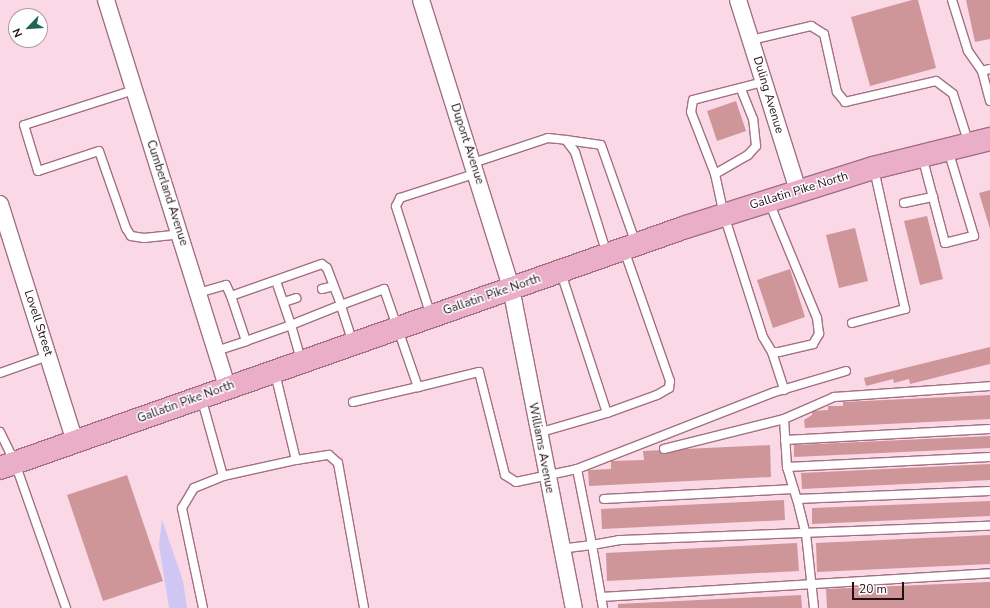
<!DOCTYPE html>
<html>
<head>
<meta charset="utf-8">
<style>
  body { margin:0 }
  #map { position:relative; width:990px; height:608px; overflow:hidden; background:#fbd8e5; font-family:"Nunito Sans",sans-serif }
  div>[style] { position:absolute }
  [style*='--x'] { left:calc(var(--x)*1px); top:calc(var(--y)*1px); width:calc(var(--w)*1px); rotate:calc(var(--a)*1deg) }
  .green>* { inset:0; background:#cfc6f4 }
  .building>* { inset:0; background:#cf969a }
  .roads { filter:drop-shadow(1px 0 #a27083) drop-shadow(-1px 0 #a27083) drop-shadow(0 1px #a27083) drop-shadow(0 -1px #a27083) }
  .lane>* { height:8px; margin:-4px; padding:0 4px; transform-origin:4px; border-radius:4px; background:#fff }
  .street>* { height:16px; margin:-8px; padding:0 8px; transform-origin:8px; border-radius:8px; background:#fff }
  .primary>* { height:22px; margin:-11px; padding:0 11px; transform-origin:11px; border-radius:11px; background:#ebaec8 }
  span { translate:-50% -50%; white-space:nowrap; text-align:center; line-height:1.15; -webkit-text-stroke:3px #fff; paint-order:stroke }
  .street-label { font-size:12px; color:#220f17 }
  .north { position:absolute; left:8px; top:8px; width:40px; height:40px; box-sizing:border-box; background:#fff; border:1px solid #a79fa2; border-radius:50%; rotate:245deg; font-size:11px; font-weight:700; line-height:16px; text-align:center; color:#220f17 }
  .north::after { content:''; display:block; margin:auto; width:14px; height:18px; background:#226555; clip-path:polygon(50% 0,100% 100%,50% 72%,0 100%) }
  .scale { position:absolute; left:852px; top:582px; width:52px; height:18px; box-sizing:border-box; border:2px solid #220f17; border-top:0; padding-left:5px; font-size:12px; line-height:14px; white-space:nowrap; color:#220f17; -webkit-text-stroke:3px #fff; paint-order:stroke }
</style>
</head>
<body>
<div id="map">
  <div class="green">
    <i style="clip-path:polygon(162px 520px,183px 581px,187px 608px,169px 608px,159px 545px)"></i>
  </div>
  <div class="building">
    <i style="clip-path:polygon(912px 0,918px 0,936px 68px,870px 86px,851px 17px)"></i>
    <i style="clip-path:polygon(966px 0,990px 0,990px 39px,975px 42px)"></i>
    <i style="clip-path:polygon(736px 101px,746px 131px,717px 141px,707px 111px)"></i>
    <i style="clip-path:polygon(990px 190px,990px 229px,979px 193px)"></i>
    <i style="clip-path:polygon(927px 216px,943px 279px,920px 285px,904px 221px)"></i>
    <i style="clip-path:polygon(855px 228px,868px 281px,839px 288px,826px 235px)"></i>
    <i style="clip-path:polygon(790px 269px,805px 317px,773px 328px,757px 280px)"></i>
    <i style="clip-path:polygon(990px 347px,990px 364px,910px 384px,909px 379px,894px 383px,893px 379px,866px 386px,864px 378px)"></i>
    <i style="clip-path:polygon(990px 395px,990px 419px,805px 428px,804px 420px,812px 415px,812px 411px,828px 410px,828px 406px,843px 406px,843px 402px)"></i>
    <i style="clip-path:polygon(990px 436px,990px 448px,794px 457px,794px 445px)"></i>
    <i style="clip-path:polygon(770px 445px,771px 477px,589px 486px,588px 470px,611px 469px,611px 461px,644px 460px,643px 451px)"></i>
    <i style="clip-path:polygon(990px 464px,990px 480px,802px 489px,801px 473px)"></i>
    <i style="clip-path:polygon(127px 475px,163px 581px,103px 601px,67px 495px)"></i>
    <i style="clip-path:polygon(784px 500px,785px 520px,602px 529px,601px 509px)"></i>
    <i style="clip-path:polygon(990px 501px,990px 516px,812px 524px,812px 508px)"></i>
    <i style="clip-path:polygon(990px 535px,990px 564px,817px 572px,816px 543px)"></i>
    <i style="clip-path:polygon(797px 543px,799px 571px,607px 581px,606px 553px)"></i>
    <i style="clip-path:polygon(990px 582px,990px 608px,827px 608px,826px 589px)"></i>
    <i style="clip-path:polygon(801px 595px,802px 608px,618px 608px,618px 604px)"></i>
  </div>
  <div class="roads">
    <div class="lane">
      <i style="--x:952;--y:0;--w:53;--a:72.6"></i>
      <i style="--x:968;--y:51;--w:24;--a:55"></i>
      <i style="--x:751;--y:40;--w:62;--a:-13.1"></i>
      <i style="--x:811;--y:26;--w:15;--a:32"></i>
      <i style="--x:824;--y:34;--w:59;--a:77.4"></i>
      <i style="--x:837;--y:92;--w:13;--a:51"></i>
      <i style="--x:845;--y:102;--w:93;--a:-13"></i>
      <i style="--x:936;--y:81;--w:21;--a:37"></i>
      <i style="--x:953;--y:94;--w:52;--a:72.3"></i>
      <i style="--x:990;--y:69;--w:8;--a:166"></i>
      <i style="--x:982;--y:71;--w:31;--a:75"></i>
      <i style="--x:763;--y:82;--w:72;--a:165.6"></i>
      <i style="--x:693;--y:100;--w:12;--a:99"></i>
      <i style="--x:691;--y:112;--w:66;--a:68.8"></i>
      <i style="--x:715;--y:174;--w:42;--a:77.6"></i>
      <i style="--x:724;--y:215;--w:128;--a:72.3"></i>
      <i style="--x:763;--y:337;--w:17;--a:59"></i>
      <i style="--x:772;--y:352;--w:7;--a:0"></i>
      <i style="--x:779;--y:352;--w:35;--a:-13"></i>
      <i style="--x:813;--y:344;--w:12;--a:-59"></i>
      <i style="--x:819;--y:334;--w:16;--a:-97"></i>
      <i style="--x:817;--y:318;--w:126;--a:-112.5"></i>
      <i style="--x:134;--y:90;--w:115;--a:162.3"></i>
      <i style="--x:24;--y:125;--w:48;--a:73.1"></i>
      <i style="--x:38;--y:171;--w:64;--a:-18.2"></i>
      <i style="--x:99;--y:151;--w:82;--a:70.7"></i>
      <i style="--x:126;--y:228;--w:9;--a:58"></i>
      <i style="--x:131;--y:236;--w:13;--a:9"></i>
      <i style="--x:144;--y:238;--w:36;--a:-6"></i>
      <i style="--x:566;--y:140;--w:35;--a:8"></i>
      <i style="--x:601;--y:145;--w:105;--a:70.5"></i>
      <i style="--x:922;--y:156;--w:90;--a:75.2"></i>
      <i style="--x:945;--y:243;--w:30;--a:-14"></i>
      <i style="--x:974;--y:236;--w:90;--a:-106.8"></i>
      <i style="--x:473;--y:163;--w:79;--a:-18.4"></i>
      <i style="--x:548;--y:138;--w:18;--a:6"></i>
      <i style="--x:566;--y:140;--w:15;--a:53"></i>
      <i style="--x:575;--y:152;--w:107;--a:72.6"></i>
      <i style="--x:715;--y:174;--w:38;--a:-30"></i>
      <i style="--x:748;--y:155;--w:12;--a:-48"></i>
      <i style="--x:756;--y:146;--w:27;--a:-96"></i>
      <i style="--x:753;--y:119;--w:32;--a:-112"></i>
      <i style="--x:904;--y:203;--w:30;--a:-12"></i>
      <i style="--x:561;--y:273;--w:147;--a:71.8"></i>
      <i style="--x:607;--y:413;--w:53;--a:-19.8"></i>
      <i style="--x:657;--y:395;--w:14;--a:-30"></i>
      <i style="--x:669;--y:388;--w:7;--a:-82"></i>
      <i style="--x:670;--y:381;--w:139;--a:-109.3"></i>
      <i style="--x:322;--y:289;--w:12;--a:-14"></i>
      <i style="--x:198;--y:293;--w:29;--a:-16"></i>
      <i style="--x:226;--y:285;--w:12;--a:66"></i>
      <i style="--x:231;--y:296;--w:96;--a:-19.4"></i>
      <i style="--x:322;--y:264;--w:6;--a:39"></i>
      <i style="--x:327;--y:268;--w:40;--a:69"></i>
      <i style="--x:341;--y:305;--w:54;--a:158.2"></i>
      <i style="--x:291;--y:325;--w:36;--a:74"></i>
      <i style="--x:231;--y:296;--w:47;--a:71.6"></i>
      <i style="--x:246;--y:341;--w:48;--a:-19.6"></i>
      <i style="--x:291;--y:325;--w:46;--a:-108.8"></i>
      <i style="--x:284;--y:302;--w:13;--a:-18"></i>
      <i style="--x:431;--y:316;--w:115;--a:-107.7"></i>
      <i style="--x:396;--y:206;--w:9;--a:-63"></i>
      <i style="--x:400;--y:198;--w:81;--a:-18"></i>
      <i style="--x:852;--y:323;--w:55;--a:-14.8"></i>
      <i style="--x:905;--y:309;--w:143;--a:-102.5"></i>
      <i style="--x:353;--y:343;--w:40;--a:-108"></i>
      <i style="--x:341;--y:305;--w:46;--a:-20.4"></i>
      <i style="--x:384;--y:289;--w:104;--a:70.9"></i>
      <i style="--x:418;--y:387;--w:63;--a:-13.8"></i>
      <i style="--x:479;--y:372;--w:106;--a:75.8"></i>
      <i style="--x:505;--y:475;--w:13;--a:32"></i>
      <i style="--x:516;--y:482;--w:62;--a:-12"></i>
      <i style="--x:577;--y:469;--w:77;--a:78.8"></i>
      <i style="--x:592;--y:545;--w:31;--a:173"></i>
      <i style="--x:216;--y:351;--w:32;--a:-18"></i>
      <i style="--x:772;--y:352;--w:40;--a:72"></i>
      <i style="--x:0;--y:373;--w:51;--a:-19.5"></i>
      <i style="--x:201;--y:397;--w:82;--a:74.4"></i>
      <i style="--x:223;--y:476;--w:75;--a:-12.4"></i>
      <i style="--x:296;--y:460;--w:89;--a:-103.6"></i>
      <i style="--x:353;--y:402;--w:67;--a:-13"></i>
      <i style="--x:784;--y:419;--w:55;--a:-23.7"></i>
      <i style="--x:834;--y:397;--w:156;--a:-4"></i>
      <i style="--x:0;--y:432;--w:34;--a:64"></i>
      <i style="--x:15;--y:463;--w:154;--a:70.6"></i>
      <i style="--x:538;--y:433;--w:72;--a:-16.2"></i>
      <i style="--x:785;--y:440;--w:205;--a:-3.1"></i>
      <i style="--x:664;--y:449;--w:124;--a:-14"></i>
      <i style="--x:784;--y:419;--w:48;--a:86.4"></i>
      <i style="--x:787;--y:467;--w:34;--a:73"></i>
      <i style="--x:797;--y:499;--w:193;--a:-2.4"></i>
      <i style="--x:296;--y:460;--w:33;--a:-9"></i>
      <i style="--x:329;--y:455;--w:12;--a:42"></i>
      <i style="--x:338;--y:463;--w:147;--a:79.8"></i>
      <i style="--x:787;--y:467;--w:203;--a:-2.8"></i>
      <i style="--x:577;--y:469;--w:212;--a:-21.3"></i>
      <i style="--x:775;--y:392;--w:74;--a:-16.5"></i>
      <i style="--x:604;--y:499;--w:190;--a:-3"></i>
      <i style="--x:797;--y:499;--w:36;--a:76"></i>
      <i style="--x:806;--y:534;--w:74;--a:83.8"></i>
      <i style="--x:601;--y:597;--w:390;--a:-3.5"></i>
      <i style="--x:203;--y:608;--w:102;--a:-101.9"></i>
      <i style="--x:182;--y:508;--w:23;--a:-59"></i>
      <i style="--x:194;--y:488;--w:31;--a:-22"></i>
      <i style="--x:603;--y:608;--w:64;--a:-99.9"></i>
      <i style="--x:592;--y:545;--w:27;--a:-10"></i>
      <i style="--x:619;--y:540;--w:371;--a:-2.2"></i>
    </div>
    <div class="street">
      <i style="--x:106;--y:0;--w:405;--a:72.6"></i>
      <i style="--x:421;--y:0;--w:302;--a:72.6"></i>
      <i style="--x:511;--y:288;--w:326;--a:78.9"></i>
      <i style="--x:738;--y:0;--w:199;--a:72.5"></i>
      <i style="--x:0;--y:204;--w:250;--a:72.5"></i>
    </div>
    <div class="primary">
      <i style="--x:0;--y:468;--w:727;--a:-19.36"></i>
      <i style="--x:686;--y:227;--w:196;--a:-17.5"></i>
      <i style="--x:873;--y:168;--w:121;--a:-13.9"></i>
    </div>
  </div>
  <div class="street-label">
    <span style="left:768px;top:95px;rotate:73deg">Duling Avenue</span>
    <span style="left:467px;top:144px;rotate:72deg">Dupont Avenue</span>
    <span style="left:799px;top:191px;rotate:-17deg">Gallatin Pike North</span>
    <span style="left:167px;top:193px;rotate:72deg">Cumberland Avenue</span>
    <span style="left:492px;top:295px;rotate:-19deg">Gallatin Pike North</span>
    <span style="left:38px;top:323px;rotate:72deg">Lovell Street</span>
    <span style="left:186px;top:402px;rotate:-20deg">Gallatin Pike North</span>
    <span style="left:541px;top:448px;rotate:79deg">Williams Avenue</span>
  </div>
  <div class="north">N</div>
  <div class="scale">20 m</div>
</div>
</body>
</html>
